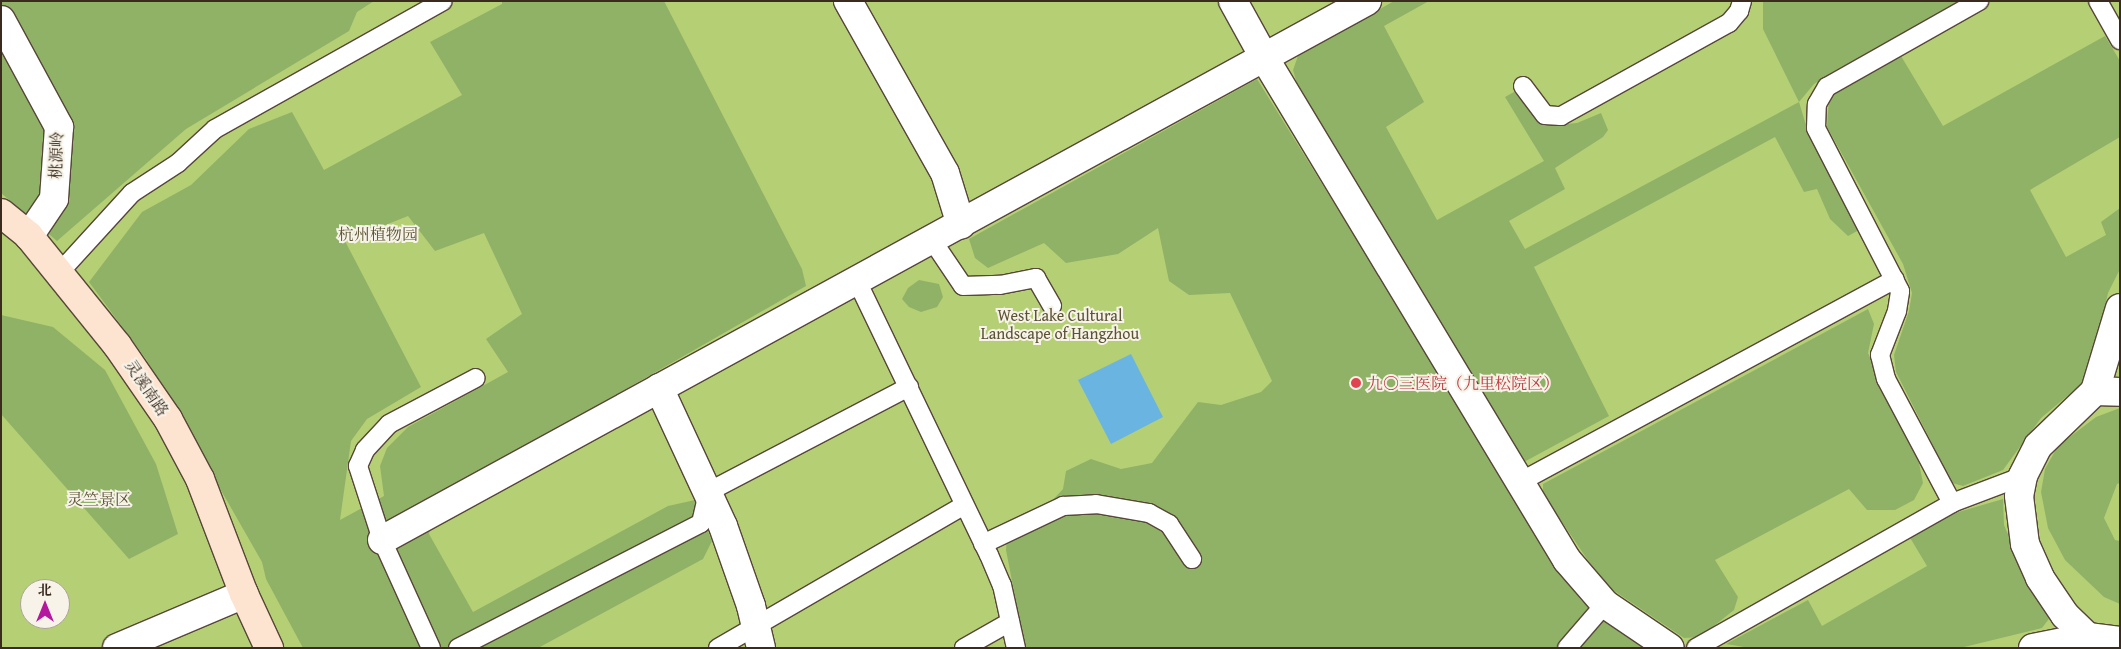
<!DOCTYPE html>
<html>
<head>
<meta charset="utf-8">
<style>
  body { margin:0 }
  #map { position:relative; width:2121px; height:649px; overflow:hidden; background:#f6e6d2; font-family:"Gentium Book Plus","Noto Serif SC",serif }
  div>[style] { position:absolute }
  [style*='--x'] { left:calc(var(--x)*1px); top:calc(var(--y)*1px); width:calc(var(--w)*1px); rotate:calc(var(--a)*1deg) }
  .green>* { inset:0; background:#b5cf75 }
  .forest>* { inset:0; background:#90b266 }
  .water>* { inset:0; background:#6ab4e2 }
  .roads { filter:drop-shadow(1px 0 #574639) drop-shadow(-1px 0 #574639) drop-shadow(0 1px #574639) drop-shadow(0 -1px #574639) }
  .service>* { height:18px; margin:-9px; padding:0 9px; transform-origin:9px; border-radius:9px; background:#fff }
  .minor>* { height:28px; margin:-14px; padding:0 14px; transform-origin:14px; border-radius:14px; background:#fff }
  .secondary>* { height:28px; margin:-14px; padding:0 14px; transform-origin:14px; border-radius:14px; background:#fde4d1 }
  .dots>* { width:14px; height:14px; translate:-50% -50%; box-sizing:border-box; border:2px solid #f7f3e8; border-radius:50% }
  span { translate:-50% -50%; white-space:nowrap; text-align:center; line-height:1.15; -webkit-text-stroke:4px #f7f3e8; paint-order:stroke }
  .street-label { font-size:16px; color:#3b2a1e }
  .park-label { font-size:16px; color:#5a5334 }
  .health-label { font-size:16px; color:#be3a42 }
  .left { translate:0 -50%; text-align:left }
  .frame { position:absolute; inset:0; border:2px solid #3b2a1e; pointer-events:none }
  .north { position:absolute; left:20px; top:579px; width:50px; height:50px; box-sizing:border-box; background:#f7f3e8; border:1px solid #aca397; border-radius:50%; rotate:0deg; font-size:14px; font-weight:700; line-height:20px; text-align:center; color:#3b2a1e }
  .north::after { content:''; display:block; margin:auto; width:18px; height:22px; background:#b5179e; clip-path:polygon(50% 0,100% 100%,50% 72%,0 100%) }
</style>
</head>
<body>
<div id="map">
  <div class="green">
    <i style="clip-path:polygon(evenodd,1px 1px,2120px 1px,2120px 648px,1px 648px,1px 1px,30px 589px,60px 589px,60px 619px,30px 619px,30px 589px)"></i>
  </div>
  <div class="forest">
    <i style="clip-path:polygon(1px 1px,374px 1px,357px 12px,349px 31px,186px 129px,57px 241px,1px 193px)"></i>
    <i style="clip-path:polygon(evenodd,502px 1px,664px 1px,802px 269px,806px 286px,434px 499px,429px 534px,473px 612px,668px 506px,695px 500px,712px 541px,703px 559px,538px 648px,303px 648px,266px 579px,262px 562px,146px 359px,89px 282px,142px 212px,191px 185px,249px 129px,292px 112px,324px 170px,462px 95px,430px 42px,502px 4px,502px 1px,408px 216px,435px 251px,484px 233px,522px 314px,486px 339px,508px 372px,408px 427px,387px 448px,380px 466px,384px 496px,340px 520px,351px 441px,367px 419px,421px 387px,345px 241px,408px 216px)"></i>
    <i style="clip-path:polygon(1394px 1px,1429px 1px,1384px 26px,1424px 102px,1386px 127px,1437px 220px,1544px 161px,1505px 97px,1514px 92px,1537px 118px,1556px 125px,1577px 123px,1601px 113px,1608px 130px,1603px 137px,1555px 168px,1565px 189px,1509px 221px,1525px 249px,1799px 102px,1763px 29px,1763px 1px,1961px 1px,1829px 74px,1814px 84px,1799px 102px,1805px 122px,1859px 230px,1848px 236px,1830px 219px,1817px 189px,1804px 192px,1775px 137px,1534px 267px,1609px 416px,1522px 463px,1514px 457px,1297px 84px,1293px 70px,1298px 56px)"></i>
    <i style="clip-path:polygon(2105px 36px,2120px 61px,2120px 137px,2030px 190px,2066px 257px,2106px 235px,2101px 222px,2120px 208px,2120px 269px,2108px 293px,2092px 364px,2084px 382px,2041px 418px,2003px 470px,1963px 486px,1952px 483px,1896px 372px,1894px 355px,1909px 311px,1912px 293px,1903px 264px,1827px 127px,1829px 99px,1844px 86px,1901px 56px,1943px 126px)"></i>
    <i style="clip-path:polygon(1257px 79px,1580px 599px,1627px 637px,1646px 648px,1025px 648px,1006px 550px,1008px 524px,1049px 504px,1063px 489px,1066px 471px,1091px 459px,1121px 469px,1152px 463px,1198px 402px,1221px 405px,1261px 392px,1272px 381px,1230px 293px,1189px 295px,1169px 281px,1158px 228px,1118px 254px,1066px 263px,1044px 243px,988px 268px,975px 258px,969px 239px)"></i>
    <i style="clip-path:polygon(919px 280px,939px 284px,943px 297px,937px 307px,921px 312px,909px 307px,902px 299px,908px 288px)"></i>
    <i style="clip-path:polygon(1868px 309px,1874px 324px,1868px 353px,1919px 463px,1923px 483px,1914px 500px,1895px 510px,1867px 510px,1849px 489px,1715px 560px,1738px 597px,1734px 610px,1700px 637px,1684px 638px,1604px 584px,1543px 494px,1543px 484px)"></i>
    <i style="clip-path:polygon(1px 315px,53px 327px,105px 370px,156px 464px,178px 534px,129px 559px,1px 414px)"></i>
    <i style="clip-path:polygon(2120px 408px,2120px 483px,2117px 484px,2104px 518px,2115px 540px,2120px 541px,2120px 604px,2104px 597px,2065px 560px,2048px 528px,2041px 492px,2045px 469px,2058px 446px,2096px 417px)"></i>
    <i style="clip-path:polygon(2003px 499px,2004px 525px,2016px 553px,2051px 616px,2042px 628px,1960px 648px,1750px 648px,1726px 644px,1808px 600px,1822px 626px,1927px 566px,1909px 536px,1938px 518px)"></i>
  </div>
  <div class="water">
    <i style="clip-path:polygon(1131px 354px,1163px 417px,1111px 444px,1078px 380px)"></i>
  </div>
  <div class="roads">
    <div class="service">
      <i style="--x:2098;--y:1;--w:45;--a:60.6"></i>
      <i style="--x:1523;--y:86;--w:36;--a:53"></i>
      <i style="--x:1545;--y:115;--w:16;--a:4"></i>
      <i style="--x:1561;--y:116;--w:192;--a:-29"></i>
      <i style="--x:1729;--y:23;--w:16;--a:-50"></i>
      <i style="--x:1739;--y:11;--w:10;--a:-73"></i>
      <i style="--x:932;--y:240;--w:55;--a:56"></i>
      <i style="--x:963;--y:286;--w:37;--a:-2"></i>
      <i style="--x:1000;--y:285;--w:37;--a:-11"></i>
      <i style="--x:1036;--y:278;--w:32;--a:60"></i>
      <i style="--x:59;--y:273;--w:108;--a:-47.6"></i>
      <i style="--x:132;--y:193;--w:55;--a:-33.1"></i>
      <i style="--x:178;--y:163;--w:50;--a:-42.6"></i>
      <i style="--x:215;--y:129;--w:261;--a:-29.3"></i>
      <i style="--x:857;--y:281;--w:304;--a:64.3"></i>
      <i style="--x:989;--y:555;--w:33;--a:67"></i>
      <i style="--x:1002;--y:585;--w:65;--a:77.5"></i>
      <i style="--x:1520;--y:482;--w:426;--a:-28.4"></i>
      <i style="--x:1952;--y:503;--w:140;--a:-118"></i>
      <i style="--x:1886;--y:379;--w:25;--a:-104"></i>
      <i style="--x:1880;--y:355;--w:47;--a:-68.9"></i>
      <i style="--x:1897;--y:311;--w:20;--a:-81"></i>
      <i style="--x:1900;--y:291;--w:183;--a:-117.3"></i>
      <i style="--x:1816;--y:128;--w:24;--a:-88"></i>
      <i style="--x:1817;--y:104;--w:20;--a:-60"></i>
      <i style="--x:1827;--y:87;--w:175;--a:-29.5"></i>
      <i style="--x:983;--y:544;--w:89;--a:-25.4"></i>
      <i style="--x:1063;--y:506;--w:33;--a:-3"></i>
      <i style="--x:1096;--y:504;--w:54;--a:9.6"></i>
      <i style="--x:1149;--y:513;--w:23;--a:29"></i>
      <i style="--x:1169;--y:524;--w:42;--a:56.7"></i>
      <i style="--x:431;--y:648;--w:119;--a:-114.4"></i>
      <i style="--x:382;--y:540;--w:78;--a:-108"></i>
      <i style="--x:358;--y:466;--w:17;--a:-66"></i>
      <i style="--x:365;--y:450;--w:35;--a:-47"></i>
      <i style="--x:389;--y:424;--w:98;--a:-27.9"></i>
      <i style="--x:458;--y:648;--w:273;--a:-27.2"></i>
      <i style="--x:701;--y:523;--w:32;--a:-77"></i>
      <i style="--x:708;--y:492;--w:227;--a:-27.6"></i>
      <i style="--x:718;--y:648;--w:283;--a:-30.1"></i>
      <i style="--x:964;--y:648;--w:53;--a:-29.5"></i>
      <i style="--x:1567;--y:648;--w:58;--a:-49.2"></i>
      <i style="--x:1696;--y:648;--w:294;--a:-29.5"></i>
      <i style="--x:1952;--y:503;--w:76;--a:-20.8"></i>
    </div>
    <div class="minor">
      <i style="--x:848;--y:1;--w:197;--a:60.6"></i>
      <i style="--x:945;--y:173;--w:54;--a:72.9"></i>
      <i style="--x:1233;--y:1;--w:66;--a:61.1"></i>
      <i style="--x:1265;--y:59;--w:585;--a:58.92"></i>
      <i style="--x:1567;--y:560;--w:58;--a:49.2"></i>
      <i style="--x:1605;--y:604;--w:78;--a:34.1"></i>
      <i style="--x:1;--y:20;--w:122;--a:61.5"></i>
      <i style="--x:59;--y:127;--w:72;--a:94"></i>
      <i style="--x:54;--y:199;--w:45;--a:124"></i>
      <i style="--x:2120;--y:308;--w:87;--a:106.8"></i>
      <i style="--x:2095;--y:391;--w:79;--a:136"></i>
      <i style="--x:2038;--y:446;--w:34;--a:117"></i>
      <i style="--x:2023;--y:476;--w:20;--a:101"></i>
      <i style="--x:2019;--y:496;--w:48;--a:82.9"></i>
      <i style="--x:2025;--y:544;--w:37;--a:66"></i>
      <i style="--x:2040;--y:578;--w:45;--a:56"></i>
      <i style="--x:2065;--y:615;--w:32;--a:44"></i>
      <i style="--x:2088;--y:637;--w:32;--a:7"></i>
      <i style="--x:659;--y:388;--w:152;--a:65.1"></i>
      <i style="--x:723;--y:526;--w:85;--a:70.7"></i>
      <i style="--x:751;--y:606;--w:43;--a:76.6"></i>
      <i style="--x:2095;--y:391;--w:25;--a:2"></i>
      <i style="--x:382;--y:540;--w:1123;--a:-28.69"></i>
      <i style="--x:117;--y:648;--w:138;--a:-23"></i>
      <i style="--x:2033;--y:648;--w:56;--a:-11.3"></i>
    </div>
    <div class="secondary">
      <i style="--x:1;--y:213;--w:36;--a:39"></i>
      <i style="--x:29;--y:236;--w:140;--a:51.1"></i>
      <i style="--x:117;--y:345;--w:90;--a:55.4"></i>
      <i style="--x:168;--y:419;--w:68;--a:61.9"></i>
      <i style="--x:200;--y:479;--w:123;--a:69.1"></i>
      <i style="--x:244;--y:594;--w:60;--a:65.2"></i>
    </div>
  </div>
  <div class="dots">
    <i style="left:1356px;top:383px;background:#e0444e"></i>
  </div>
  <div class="street-label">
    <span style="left:56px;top:155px;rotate:-88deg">桃源岭</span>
    <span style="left:147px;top:388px;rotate:56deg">灵溪南路</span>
  </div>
  <div class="park-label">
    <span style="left:378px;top:234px">杭州植物园</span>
    <span style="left:1060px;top:324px">West Lake Cultural<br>Landscape of Hangzhou</span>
    <span style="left:99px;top:499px">灵竺景区</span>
  </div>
  <div class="health-label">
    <span class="left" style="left:1367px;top:383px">九〇三医院（九里松院区）</span>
  </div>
  <div class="frame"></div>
  <div class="north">北</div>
</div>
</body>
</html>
